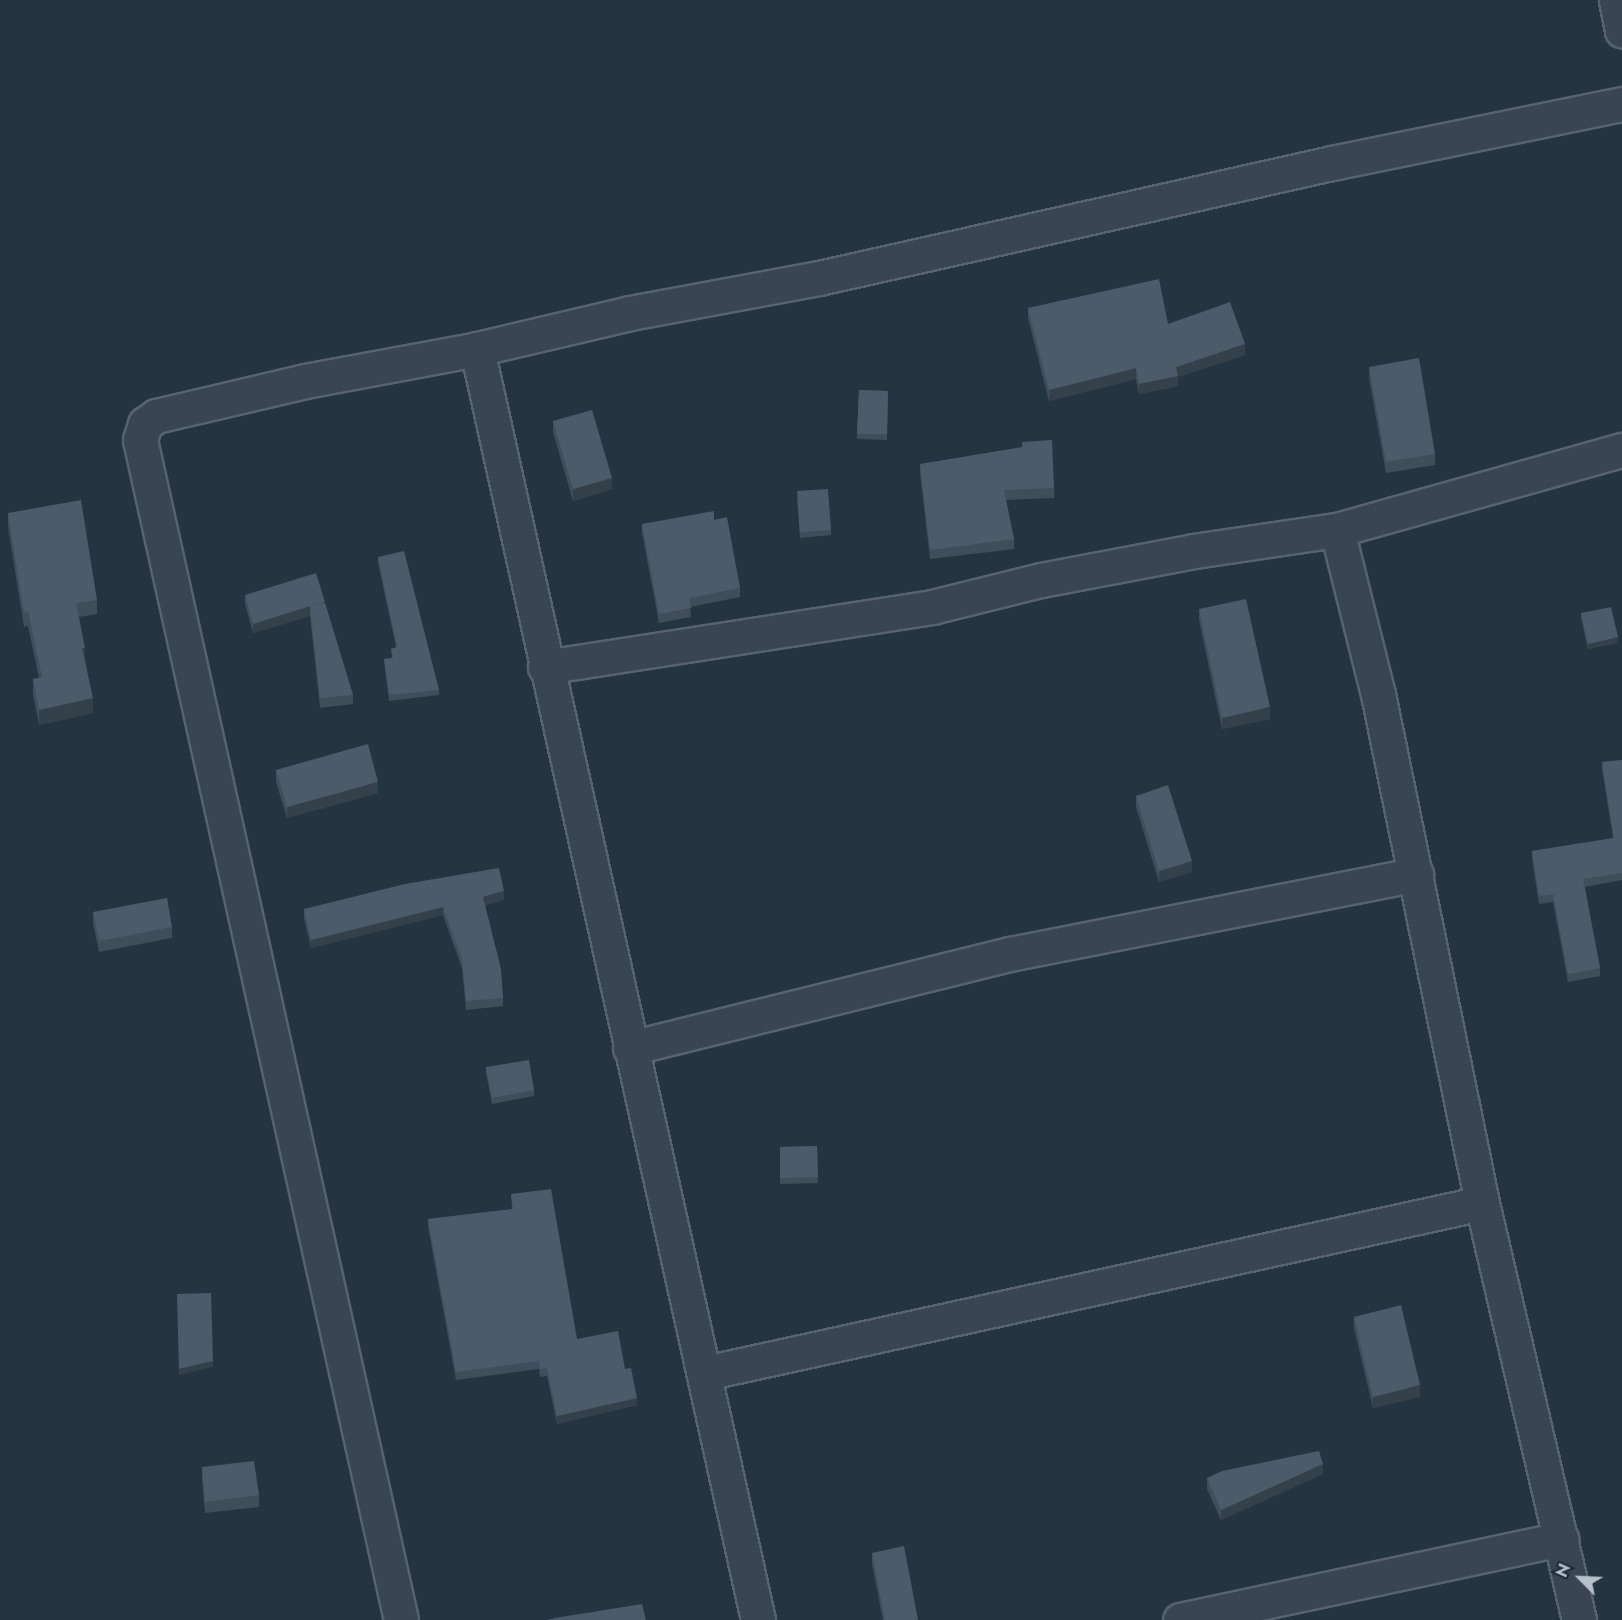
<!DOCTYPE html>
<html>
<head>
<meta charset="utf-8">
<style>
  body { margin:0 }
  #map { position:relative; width:1622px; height:1620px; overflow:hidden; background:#253441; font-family:Jost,sans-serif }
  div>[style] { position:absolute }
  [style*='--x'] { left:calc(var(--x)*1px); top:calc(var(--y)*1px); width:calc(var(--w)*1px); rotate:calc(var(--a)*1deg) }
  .roads { filter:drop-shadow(2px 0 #57636e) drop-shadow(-2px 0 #57636e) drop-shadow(0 2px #57636e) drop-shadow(0 -2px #57636e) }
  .street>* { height:33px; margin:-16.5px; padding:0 16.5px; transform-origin:16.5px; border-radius:16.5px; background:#394551 }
  .wall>* { inset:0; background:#404e5b }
  .shaded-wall>* { inset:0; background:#34404a }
  .building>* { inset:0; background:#4b5b6a }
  span { translate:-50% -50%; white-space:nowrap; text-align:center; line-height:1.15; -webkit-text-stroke:6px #1e2a36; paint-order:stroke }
  .north { position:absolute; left:1550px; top:1548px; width:60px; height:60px; -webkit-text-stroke:4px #1e2a36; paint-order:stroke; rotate:294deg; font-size:16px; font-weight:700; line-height:24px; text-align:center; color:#b6c0cb }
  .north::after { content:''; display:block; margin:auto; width:21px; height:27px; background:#b6c0cb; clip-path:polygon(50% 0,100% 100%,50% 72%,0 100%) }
</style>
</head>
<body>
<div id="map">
  <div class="roads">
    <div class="street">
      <i style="--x:1616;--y:0;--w:31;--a:79"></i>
      <i style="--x:477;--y:349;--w:1302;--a:77.53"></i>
      <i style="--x:1337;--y:530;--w:169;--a:76"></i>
      <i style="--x:1378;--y:694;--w:520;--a:78.45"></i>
      <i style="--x:1482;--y:1203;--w:428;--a:76.9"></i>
      <i style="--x:545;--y:667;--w:392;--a:-8.8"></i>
      <i style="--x:932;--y:607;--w:112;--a:-13.9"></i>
      <i style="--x:1041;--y:580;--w:156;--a:-10.7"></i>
      <i style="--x:1194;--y:551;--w:145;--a:-8.4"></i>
      <i style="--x:1337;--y:530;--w:296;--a:-15.7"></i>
      <i style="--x:630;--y:1048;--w:391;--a:-13.9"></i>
      <i style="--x:1010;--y:954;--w:414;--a:-11.1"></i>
      <i style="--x:705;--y:1373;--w:795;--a:-12.34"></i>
      <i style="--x:401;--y:1620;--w:1209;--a:-102.47"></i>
      <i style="--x:140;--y:440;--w:17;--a:-73"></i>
      <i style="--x:145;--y:424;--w:14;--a:-36"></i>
      <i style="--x:156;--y:416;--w:153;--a:-13.2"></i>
      <i style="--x:305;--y:381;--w:175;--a:-10.5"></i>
      <i style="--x:477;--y:349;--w:157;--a:-13.2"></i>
      <i style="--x:630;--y:313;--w:192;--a:-10.5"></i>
      <i style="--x:819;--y:278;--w:526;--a:-12.64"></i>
      <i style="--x:1332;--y:163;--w:296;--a:-11.5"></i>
      <i style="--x:1180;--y:1620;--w:390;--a:-12"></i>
    </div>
  </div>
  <div class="wall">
    <i style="clip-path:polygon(1028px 308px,1168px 324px,1245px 355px,1178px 377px,1178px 386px,1139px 394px,1136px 379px,1049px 401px,1028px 318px)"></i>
    <i style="clip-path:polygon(1369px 367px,1435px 454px,1435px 465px,1386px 473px,1369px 378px)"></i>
    <i style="clip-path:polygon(859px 390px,888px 391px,887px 440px,857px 439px)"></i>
    <i style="clip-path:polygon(553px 421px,612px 489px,573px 501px,553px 432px)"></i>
    <i style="clip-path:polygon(920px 464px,1054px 488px,1054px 498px,1006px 500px,1014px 539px,1014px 549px,930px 559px,920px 474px)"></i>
    <i style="clip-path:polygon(797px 497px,831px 530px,831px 535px,800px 538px)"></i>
    <i style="clip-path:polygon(8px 513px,97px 600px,97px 614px,79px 617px,93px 713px,39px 725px,33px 694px,33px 679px,39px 678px,28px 626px,24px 627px,8px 527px)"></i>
    <i style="clip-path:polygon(714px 520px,740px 588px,740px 597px,690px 607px,691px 617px,659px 623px,642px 533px,642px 524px)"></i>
    <i style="clip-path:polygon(378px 557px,439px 690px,439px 695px,389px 701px,384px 659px,392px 658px,391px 649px,396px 647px,378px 563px)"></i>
    <i style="clip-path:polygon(245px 595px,325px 603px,353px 695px,353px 704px,320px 708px,310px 616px,253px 633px,245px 604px)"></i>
    <i style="clip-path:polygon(1199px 609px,1270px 719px,1222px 729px,1199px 620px)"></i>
    <i style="clip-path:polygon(1581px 613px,1618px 643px,1588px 649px,1581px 618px)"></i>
    <i style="clip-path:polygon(1622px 760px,1622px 880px,1585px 887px,1600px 968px,1600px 976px,1568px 982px,1553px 902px,1539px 904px,1532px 859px,1532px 851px,1613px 838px,1602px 769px,1602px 762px)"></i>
    <i style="clip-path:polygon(276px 770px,378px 793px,287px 818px,276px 782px)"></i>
    <i style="clip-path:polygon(1136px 796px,1192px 872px,1159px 882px,1136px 807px)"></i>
    <i style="clip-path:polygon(504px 900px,485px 905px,503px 998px,503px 1006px,466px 1010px,462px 968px,443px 915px,311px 948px,304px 918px,304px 909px)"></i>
    <i style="clip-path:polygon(93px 912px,172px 927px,172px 938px,99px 952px,93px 923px)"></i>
    <i style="clip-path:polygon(486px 1067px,534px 1090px,534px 1096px,492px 1104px,486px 1073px)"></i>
    <i style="clip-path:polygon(817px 1146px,818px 1183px,780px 1184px,780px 1147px)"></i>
    <i style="clip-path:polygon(511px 1194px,577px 1339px,625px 1369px,637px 1405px,557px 1424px,547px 1376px,540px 1377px,539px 1369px,456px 1380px,428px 1227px,428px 1219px,512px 1209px)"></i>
    <i style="clip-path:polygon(1354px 1317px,1420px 1397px,1373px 1408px,1354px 1328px)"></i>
    <i style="clip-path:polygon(202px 1467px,259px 1495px,259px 1507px,205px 1513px,202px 1479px)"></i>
    <i style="clip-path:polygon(1323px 1474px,1221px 1520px,1207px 1489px,1207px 1478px)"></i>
    <i style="clip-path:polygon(872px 1553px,918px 1620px,883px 1620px,872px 1564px)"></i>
  </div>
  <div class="shaded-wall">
    <i style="clip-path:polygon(1245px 344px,1245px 355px,1178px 377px,1178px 386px,1139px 394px,1139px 384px,1176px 367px)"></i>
    <i style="clip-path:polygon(1136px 368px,1136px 379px,1049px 401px,1049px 390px)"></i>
    <i style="clip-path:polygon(612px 478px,612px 489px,573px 501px,573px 489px)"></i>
    <i style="clip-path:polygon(310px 606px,310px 616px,253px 633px,253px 624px)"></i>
    <i style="clip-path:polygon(1618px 637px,1618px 643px,1588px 649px,1588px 644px)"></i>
    <i style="clip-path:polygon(82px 648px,85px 648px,85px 662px)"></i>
    <i style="clip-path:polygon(93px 698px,93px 713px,39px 725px,39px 710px)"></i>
    <i style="clip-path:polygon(1270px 707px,1270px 719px,1222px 729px,1222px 718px)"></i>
    <i style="clip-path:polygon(378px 782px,378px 793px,287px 818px,287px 807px)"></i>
    <i style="clip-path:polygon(1192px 861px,1192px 872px,1159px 882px,1159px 871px)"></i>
    <i style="clip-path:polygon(504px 891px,504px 900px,483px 905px,483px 897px)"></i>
    <i style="clip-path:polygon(443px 907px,443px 915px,311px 948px,311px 940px)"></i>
    <i style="clip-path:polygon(213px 1361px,213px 1367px,179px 1375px,179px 1369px)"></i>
    <i style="clip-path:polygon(1420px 1385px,1420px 1397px,1373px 1408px,1373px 1397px)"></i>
    <i style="clip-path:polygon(637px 1398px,637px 1405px,557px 1424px,557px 1416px)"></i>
    <i style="clip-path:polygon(1323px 1464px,1323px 1474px,1221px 1520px,1221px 1510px)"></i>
  </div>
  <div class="building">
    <i style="clip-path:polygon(1159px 279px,1168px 324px,1230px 302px,1245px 344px,1176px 367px,1178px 376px,1139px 384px,1136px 368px,1049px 390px,1028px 308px)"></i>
    <i style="clip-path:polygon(1419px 358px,1435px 454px,1386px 462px,1369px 367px)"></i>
    <i style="clip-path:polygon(859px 390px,888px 391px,887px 434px,857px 434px)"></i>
    <i style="clip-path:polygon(592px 410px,612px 478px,573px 489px,553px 421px)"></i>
    <i style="clip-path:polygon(1052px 440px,1054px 488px,1004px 490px,1014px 539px,930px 550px,920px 464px,1022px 447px,1022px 442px)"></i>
    <i style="clip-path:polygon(828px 489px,831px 530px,800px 532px,797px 491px)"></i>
    <i style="clip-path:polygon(81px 500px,97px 600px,76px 603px,85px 648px,82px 648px,93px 698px,39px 710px,33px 679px,42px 677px,28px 611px,24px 612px,8px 513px)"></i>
    <i style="clip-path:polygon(714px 511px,714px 520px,727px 517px,740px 588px,689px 598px,691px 608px,659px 614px,642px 524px)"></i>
    <i style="clip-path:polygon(404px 551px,439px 690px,389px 695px,384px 659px,393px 658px,391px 649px,397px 647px,378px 557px)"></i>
    <i style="clip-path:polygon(316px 573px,325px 602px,311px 606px,325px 603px,353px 695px,320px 698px,310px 606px,253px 624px,245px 595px)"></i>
    <i style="clip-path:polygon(1246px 599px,1270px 707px,1222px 718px,1199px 609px)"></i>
    <i style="clip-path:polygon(1611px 607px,1618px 637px,1588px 644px,1581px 613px)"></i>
    <i style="clip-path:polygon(368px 744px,378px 782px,287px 807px,276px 770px)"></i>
    <i style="clip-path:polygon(1622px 760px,1622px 873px,1583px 879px,1600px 968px,1568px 974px,1553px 894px,1539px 896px,1532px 851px,1614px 838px,1602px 762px)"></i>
    <i style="clip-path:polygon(1168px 785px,1192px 861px,1159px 871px,1136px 796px)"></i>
    <i style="clip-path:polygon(499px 868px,504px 891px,483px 897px,501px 969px,503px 998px,466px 1001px,462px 959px,443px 907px,311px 940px,304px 909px,405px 884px)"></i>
    <i style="clip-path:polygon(167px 898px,172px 927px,99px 941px,93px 912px)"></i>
    <i style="clip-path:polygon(529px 1060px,534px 1090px,492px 1098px,486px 1067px)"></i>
    <i style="clip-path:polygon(817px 1146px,818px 1177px,780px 1178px,780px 1147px)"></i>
    <i style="clip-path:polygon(551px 1189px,577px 1339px,618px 1331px,625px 1369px,631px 1368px,637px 1398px,557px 1416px,547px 1368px,540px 1369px,539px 1361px,456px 1372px,428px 1219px,513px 1209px,511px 1194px)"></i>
    <i style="clip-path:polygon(211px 1293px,213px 1361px,179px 1369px,177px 1294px)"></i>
    <i style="clip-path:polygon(1401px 1305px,1420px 1385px,1373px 1397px,1354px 1317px)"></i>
    <i style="clip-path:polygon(1319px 1451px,1323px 1464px,1221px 1510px,1207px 1478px,1222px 1471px)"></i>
    <i style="clip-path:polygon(254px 1461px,259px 1495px,205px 1502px,202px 1467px)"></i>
    <i style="clip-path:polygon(904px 1546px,918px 1620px,885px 1620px,872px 1553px)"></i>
    <i style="clip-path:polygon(642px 1604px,646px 1620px,547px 1620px,555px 1618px)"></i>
  </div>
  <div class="north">N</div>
</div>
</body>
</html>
